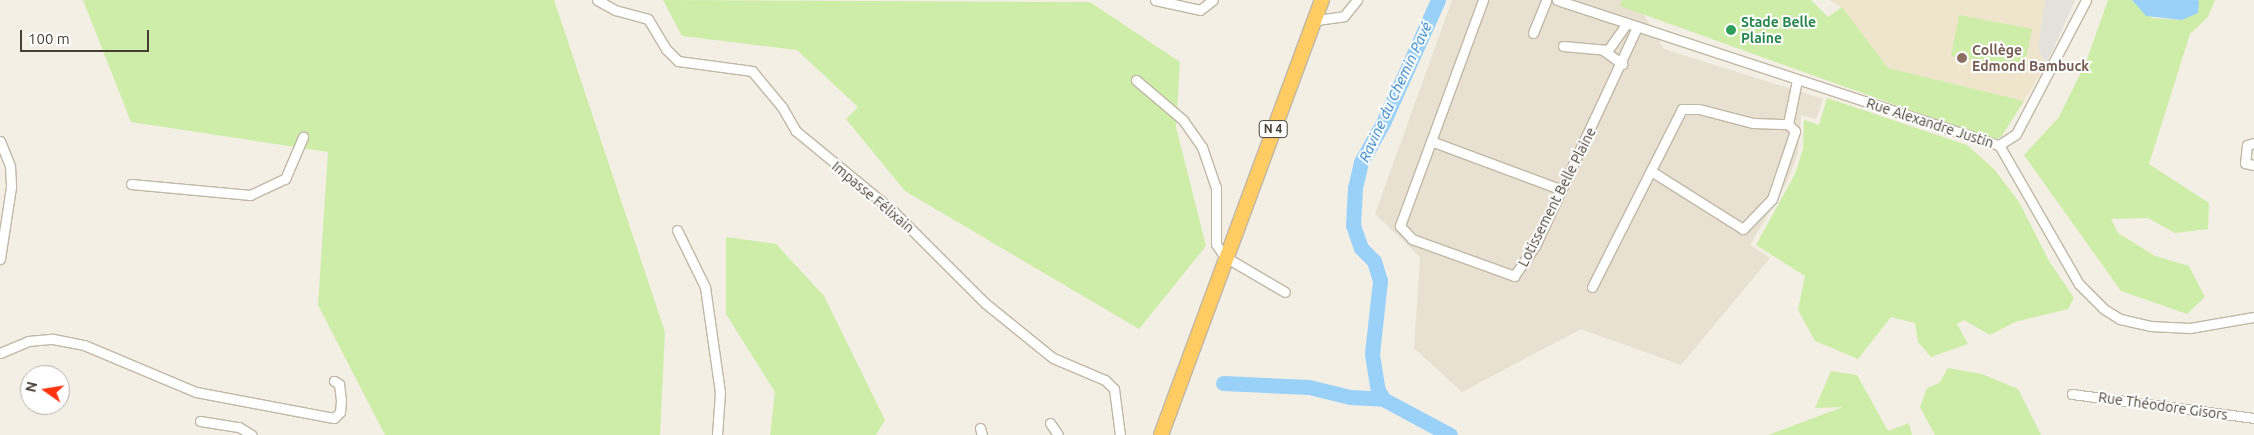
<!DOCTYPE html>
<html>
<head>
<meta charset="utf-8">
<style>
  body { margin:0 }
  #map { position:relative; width:2254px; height:435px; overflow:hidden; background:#f4efe4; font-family:Ubuntu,sans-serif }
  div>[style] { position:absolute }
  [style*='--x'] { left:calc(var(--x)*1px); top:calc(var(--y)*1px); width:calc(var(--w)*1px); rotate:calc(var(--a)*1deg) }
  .residential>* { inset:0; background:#e8e1d1 }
  .education>* { inset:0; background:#efe5cc }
  .green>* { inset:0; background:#ceeda8 }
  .parking>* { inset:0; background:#e4e1dd }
  .water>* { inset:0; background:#99d1f8 }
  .river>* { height:15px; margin:-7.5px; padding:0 7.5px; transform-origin:7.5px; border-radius:7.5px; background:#99d1f8 }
  .roads { filter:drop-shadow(1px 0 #c0b7a5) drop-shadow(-1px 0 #c0b7a5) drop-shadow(0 1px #c0b7a5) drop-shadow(0 -1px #c0b7a5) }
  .minor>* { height:9px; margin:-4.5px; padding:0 4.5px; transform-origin:4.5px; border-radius:4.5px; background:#fff }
  .highway>* { height:14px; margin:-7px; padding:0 7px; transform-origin:7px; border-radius:7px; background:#ffcb63 }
  .dots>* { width:14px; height:14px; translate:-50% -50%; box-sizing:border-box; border:2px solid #fff; border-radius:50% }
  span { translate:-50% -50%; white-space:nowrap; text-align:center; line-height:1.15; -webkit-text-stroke:4px #fff; paint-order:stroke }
  .shield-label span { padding:1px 4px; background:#fff; border:1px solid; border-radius:4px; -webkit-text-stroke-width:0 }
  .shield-label { font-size:12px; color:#463f33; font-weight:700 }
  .leisure-label { font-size:14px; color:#27864d; font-weight:700 }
  .left { translate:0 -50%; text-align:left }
  .education-label { font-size:14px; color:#785e54; font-weight:700 }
  .street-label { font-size:14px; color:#463f33 }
  .water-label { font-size:15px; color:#217bbd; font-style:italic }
  .north { position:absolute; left:20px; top:365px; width:50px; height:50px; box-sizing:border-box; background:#fff; border:1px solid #b5b2ad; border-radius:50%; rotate:283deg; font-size:14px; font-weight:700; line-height:20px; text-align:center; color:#463f33 }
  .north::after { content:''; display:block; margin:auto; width:18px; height:22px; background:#ff340f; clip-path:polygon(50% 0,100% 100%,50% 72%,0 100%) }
  .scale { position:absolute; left:20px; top:30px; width:129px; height:22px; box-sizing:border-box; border:2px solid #463f33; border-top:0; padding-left:6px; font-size:15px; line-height:18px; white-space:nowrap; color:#463f33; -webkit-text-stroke:4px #fff; paint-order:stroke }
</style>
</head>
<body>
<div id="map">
  <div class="residential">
    <i style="clip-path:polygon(1452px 0,1635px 0,1664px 49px,1823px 99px,1816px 119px,1801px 115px,1798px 152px,1788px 180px,1750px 245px,1770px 258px,1681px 365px,1581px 329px,1462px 392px,1414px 348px,1420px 257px,1375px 214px)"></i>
  </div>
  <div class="education">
    <i style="clip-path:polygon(1829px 0,2046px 0,2038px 49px,2046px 65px,2024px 101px,1888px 68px,1842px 8px)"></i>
  </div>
  <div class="green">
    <i style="clip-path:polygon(83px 0,554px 0,665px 332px,660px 435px,385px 435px,318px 305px,328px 152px,131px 122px)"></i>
    <i style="clip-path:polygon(663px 0,1090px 2px,1180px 62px,1176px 127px,1206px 246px,1139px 329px,905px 191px,846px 119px,858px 107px,797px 50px,682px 36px)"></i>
    <i style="clip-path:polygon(1622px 0,1811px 0,1828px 17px,1842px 7px,1888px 68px,2024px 101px,2001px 137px,1993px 140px,1620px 6px)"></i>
    <i style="clip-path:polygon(2108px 0,2132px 0,2152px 18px,2182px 20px,2198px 0,2215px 0,2208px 17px,2190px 34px,2149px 164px,2209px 203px,2208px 229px,2175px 233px,2148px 218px,2111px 219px,2118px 233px,2155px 256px,2189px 266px,2205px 297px,2187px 314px,2121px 291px,2024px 155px,2059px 117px,2086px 62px)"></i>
    <i style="clip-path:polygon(1959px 15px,2032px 29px,2023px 72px,1951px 56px)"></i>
    <i style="clip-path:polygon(1827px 98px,1967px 145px,1994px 169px,2019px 202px,2049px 261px,2074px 298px,2068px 309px,2015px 322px,1990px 335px,1964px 320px,1957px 324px,1968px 344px,1931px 357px,1918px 342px,1915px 323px,1891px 317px,1858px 359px,1815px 341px,1798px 310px,1805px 276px,1756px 245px,1795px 174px,1803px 149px,1804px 120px,1819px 125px)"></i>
    <i style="clip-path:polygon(726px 237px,776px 244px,824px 296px,885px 420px,876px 435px,770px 435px,775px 392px,726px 314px)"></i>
    <i style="clip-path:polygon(1948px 368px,1982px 374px,2018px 389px,2041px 435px,1935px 435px,1920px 407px,1927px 388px,1939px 383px)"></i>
    <i style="clip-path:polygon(1831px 371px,1857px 375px,1888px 431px,1909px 423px,1912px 435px,1768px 435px,1843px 407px,1815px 408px)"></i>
  </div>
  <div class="parking">
    <i style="clip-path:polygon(2045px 0,2075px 0,2046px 65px,2038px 49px)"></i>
  </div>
  <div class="water">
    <i style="clip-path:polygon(2132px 0,2198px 0,2199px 2px,2198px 13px,2182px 20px,2146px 16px)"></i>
  </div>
  <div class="river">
    <i style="--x:1438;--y:0;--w:133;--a:114.1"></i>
    <i style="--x:1384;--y:121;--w:47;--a:119.3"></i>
    <i style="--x:1361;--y:162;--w:27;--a:103"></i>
    <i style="--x:1355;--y:188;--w:37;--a:93"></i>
    <i style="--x:1353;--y:225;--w:24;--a:71"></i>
    <i style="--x:1361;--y:248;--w:18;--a:45"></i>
    <i style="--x:1374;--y:261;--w:21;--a:73"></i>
    <i style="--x:1380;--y:281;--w:73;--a:96.3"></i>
    <i style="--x:1372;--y:354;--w:36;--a:81"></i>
    <i style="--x:1378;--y:390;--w:10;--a:61"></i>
    <i style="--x:1383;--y:399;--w:76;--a:28.2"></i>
    <i style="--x:1223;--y:383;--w:86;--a:2.7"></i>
    <i style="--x:1309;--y:387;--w:42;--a:13.7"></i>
    <i style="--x:1350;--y:397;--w:33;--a:3"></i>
  </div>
  <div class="roads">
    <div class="minor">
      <i style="--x:597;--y:0;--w:21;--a:29"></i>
      <i style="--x:615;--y:10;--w:34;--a:15"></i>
      <i style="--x:648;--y:19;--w:35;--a:59"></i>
      <i style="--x:666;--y:49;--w:17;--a:45"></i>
      <i style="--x:678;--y:61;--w:75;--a:7.7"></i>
      <i style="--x:752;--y:71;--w:47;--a:50.2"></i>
      <i style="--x:782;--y:107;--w:28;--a:60"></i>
      <i style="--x:796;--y:131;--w:126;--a:39.5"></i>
      <i style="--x:893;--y:211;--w:130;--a:45"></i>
      <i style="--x:985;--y:303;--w:87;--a:39"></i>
      <i style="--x:1053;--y:358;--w:56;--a:22.9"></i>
      <i style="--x:1105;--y:380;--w:13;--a:45"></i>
      <i style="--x:1114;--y:389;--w:46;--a:82.6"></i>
      <i style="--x:1155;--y:0;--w:46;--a:12.5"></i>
      <i style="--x:1200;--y:10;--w:16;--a:-38"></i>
      <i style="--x:1483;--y:0;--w:241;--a:110.2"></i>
      <i style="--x:1400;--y:226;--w:18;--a:47"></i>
      <i style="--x:1412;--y:239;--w:109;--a:19.9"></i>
      <i style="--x:1514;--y:276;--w:37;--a:-55"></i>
      <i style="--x:1535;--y:246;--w:242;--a:-65"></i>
      <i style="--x:1557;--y:0;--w:465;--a:18.2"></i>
      <i style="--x:1999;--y:145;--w:160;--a:60.1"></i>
      <i style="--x:2079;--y:284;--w:35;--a:45"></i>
      <i style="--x:2104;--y:309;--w:19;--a:32"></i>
      <i style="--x:2120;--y:319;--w:31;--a:13"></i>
      <i style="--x:2150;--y:326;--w:40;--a:2.9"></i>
      <i style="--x:2190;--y:328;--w:65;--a:-9.8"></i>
      <i style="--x:1317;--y:20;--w:27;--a:-8"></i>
      <i style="--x:1344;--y:16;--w:21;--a:-51"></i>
      <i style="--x:1533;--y:33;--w:35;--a:-68"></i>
      <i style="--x:1563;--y:46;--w:45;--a:5.1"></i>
      <i style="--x:1608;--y:50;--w:33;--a:-55"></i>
      <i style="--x:1603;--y:50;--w:24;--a:36"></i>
      <i style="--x:1136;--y:80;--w:62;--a:40.4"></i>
      <i style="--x:1183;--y:120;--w:33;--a:55"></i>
      <i style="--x:1202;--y:147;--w:43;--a:71.1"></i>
      <i style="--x:1216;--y:188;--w:56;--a:90"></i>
      <i style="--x:1216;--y:244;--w:14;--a:56"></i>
      <i style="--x:1788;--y:124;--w:45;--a:-78.4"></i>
      <i style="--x:0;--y:141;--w:27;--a:68"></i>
      <i style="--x:10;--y:166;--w:21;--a:87"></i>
      <i style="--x:11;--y:187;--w:73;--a:98.7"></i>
      <i style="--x:1431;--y:141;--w:138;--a:20.4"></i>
      <i style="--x:2254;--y:143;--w:7;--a:164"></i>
      <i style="--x:2247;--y:145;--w:18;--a:96"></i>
      <i style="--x:2245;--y:163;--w:9;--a:13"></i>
      <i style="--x:1999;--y:145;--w:20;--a:-33"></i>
      <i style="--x:2016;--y:134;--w:151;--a:-62.4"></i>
      <i style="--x:131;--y:184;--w:120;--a:5.3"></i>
      <i style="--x:250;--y:195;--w:38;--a:-25"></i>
      <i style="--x:285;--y:179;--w:46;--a:-66.8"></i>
      <i style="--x:677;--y:230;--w:64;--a:63.8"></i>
      <i style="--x:705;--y:287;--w:106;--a:81.9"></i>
      <i style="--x:720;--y:392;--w:43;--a:94"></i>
      <i style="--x:1227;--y:258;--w:67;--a:30.4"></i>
      <i style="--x:1592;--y:287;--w:199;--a:-63.2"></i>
      <i style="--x:1682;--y:109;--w:17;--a:0"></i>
      <i style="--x:1699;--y:109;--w:56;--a:14.5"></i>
      <i style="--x:1753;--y:123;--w:35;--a:2"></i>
      <i style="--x:1788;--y:124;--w:10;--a:45"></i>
      <i style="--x:1795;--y:131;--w:72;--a:108.7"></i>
      <i style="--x:1772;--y:199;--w:42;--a:134"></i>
      <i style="--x:1743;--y:229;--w:109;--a:-147.8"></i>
      <i style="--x:0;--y:353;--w:30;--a:-23"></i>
      <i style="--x:28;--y:341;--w:25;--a:-5"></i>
      <i style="--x:53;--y:339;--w:32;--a:11"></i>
      <i style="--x:84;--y:345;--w:121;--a:22.8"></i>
      <i style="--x:196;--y:392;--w:140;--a:10.7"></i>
      <i style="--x:334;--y:418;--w:8;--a:-45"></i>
      <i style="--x:340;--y:412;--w:12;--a:-85"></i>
      <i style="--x:341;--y:400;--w:16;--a:-97"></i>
      <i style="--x:339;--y:384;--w:6;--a:-149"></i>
      <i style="--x:2072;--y:394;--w:184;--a:7.5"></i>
      <i style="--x:200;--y:421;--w:39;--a:9"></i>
      <i style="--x:239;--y:427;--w:15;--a:32"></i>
      <i style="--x:1050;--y:423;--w:14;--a:56"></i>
      <i style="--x:980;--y:428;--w:7;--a:74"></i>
    </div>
    <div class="highway">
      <i style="--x:1161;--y:435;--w:464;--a:-69.7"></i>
    </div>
  </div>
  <div class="dots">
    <i style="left:1731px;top:30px;background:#2e9e5b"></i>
    <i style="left:1962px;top:58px;background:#8d6e63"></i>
  </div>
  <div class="shield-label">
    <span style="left:1273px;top:129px">N 4</span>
  </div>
  <div class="leisure-label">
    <span class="left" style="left:1741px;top:30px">Stade Belle<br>Plaine</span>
  </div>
  <div class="education-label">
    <span class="left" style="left:1972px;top:58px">Collège<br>Edmond Bambuck</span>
  </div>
  <div class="street-label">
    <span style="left:1930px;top:123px;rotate:18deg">Rue Alexandre Justin</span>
    <span style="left:873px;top:197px;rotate:40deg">Impasse Félixain</span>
    <span style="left:1557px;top:197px;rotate:-63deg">Lotissement Belle Plaine</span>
    <span style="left:2163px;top:406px;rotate:8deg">Rue Théodore Gisors</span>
  </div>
  <div class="water-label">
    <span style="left:1395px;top:92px;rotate:-65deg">Ravine du Chemin Pavé</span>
  </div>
  <div class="north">N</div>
  <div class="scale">100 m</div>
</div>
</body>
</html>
